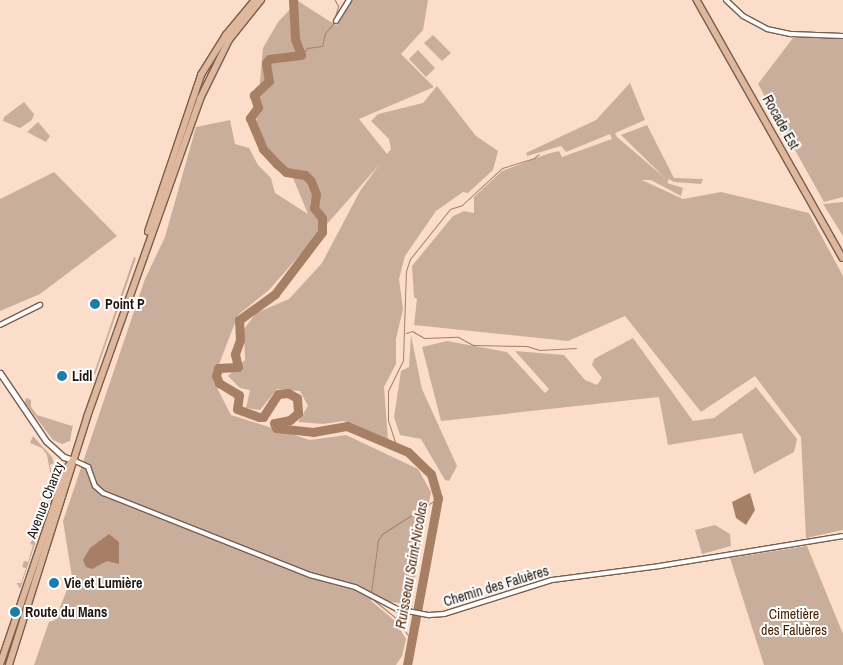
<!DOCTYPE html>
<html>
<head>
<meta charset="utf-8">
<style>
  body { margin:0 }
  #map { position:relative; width:843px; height:665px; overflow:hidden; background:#fbddca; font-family:"Archivo Narrow",sans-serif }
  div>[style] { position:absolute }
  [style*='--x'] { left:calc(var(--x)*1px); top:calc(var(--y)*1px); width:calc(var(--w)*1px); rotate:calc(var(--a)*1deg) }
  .green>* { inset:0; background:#caae9c }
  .water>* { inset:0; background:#a77f65 }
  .stream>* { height:1px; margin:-0.5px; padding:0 0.5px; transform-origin:0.5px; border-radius:0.5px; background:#a77f65 }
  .river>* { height:9px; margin:-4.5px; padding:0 4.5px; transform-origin:4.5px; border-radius:4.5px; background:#a77f65 }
  .roads { filter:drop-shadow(1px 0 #785e4d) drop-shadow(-1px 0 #785e4d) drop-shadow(0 1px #785e4d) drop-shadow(0 -1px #785e4d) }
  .minor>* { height:4px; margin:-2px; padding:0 2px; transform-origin:2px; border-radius:2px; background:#fff }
  .secondary>* { height:5px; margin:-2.5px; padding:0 2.5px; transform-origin:2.5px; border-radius:2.5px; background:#fff }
  .primary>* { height:5.5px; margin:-2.75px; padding:0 2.75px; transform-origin:2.75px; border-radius:2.75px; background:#deb79d }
  .dots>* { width:14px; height:14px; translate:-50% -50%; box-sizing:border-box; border:2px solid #fff; border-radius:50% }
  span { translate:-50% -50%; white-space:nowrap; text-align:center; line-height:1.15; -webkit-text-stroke:4px #fff; paint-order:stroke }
  .street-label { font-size:14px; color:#20160f }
  .poi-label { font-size:14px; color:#20160f; font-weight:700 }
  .left { translate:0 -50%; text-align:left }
  .park-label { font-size:14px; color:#461e00 }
  .water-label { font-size:15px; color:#562d0e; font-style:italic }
</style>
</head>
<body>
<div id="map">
  <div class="green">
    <i style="clip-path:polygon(352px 0,428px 0,423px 30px,401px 54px,434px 87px,359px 119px,387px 154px,391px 149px,389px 139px,371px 121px,378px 114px,423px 103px,437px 86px,476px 136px,498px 151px,493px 170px,468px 193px,463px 192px,436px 211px,405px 256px,399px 279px,403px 309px,396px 339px,396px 364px,384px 387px,388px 440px,344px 421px,323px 424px,298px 422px,308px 406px,300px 391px,277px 389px,260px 410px,246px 408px,250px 390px,240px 388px,228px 376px,245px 360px,244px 329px,256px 313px,289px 299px,322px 263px,360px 191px,379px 165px,269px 290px,238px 315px,213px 380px,231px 415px,310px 440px,346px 435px,418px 469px,431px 492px,410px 604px,370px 600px,395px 621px,406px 639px,402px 656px,396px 665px,34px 665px,49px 622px,55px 620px,72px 577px,63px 521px,145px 279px,165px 237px,196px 127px,230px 120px,235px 144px,249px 148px,258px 165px,271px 178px,275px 193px,308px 214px,293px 178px,272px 155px,256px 125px,263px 48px,278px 22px,298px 1px,337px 26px)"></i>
    <i style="clip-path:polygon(433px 35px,451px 53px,442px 61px,424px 43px)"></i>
    <i style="clip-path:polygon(793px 38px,843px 38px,843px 197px,824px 202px,758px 84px)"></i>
    <i style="clip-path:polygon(418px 50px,435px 68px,426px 77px,409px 59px)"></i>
    <i style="clip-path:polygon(630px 83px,645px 120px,615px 133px,617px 137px,665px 178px,621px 135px,647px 125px,674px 178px,703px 179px,701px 184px,674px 182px,669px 179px,667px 183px,683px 188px,681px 196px,651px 180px,642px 180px,683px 199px,721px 192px,809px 213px,843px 276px,843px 530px,806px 538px,801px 437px,755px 376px,701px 412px,625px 316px,568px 341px,414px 325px,417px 299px,414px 297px,412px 266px,453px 216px,464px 211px,474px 213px,474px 197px,502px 171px,547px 154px,559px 151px,562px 157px,612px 139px,610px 134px,566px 152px,561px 146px,527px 156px,526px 153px,596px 120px)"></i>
    <i style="clip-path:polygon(24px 102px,34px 114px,32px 120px,20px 128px,3px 121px,4px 117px)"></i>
    <i style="clip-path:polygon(38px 122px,50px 136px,46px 142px,27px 132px)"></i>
    <i style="clip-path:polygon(54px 172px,117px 236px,40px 294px,0 311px,0 199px)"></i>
    <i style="clip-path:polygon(843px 202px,843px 236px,823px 204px)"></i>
    <i style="clip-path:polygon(134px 257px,136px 258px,95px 375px,94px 373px)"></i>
    <i style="clip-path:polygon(411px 335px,422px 389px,457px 466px,449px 481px,445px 480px,421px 439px,400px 435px,394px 417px,401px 371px,409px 367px)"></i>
    <i style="clip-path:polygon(633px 338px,693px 421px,714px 418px,756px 387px,797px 439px,794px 452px,754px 474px,742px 433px,668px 445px,659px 397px,441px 421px,422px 347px,447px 341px,507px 352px,545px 393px,549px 389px,515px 351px,564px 355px,585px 380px,597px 385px,602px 378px,592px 365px,594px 359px)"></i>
    <i style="clip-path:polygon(26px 398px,31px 400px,31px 407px,37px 415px,72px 426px,73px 424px,70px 441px,62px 444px,53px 440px,25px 403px)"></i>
    <i style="clip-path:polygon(33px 436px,52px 457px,54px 463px,50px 465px,52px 474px,55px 473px,55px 484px,20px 589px,17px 583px,21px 583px,26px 568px,22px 567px,24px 561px,28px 562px,33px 545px,30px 544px,41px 523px,38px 521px,40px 515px,43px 516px,49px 499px,46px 498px,47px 494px,51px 495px,53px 489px,48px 487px,51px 476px,47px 455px,42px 448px,30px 443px)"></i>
    <i style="clip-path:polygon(715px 525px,730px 534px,731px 546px,702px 554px,695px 530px)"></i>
    <i style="clip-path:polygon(807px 546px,843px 634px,843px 665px,764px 665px,730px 558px)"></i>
  </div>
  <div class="water">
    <i style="clip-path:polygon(750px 493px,755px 510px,746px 525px,736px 518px,732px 502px)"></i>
    <i style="clip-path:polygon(109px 534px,119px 542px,119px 564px,107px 561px,92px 569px,86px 567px,83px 560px,90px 548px)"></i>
  </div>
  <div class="stream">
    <i style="--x:301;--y:55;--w:9;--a:-49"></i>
    <i style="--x:307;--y:48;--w:15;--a:-8"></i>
    <i style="--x:322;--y:46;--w:13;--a:-77"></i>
    <i style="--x:325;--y:33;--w:12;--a:-48"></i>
    <i style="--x:333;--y:24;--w:19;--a:-74"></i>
    <i style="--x:338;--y:6;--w:7;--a:-117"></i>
    <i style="--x:406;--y:333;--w:6;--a:-18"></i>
    <i style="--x:412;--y:331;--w:14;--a:30"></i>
    <i style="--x:424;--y:338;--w:34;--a:-2"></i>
    <i style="--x:458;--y:337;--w:17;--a:28"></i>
    <i style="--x:473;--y:345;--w:54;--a:1.1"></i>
    <i style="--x:527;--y:346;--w:13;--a:18"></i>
    <i style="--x:539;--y:350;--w:37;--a:-3"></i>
    <i style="--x:397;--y:448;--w:29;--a:-108"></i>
    <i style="--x:388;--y:420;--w:29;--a:-90"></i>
    <i style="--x:388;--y:391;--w:34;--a:-64"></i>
    <i style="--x:403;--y:360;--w:89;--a:-88.1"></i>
    <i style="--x:406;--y:271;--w:13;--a:-72"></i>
    <i style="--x:410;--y:259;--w:64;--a:-51.3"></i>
    <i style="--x:450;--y:209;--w:13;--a:-18"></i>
    <i style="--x:462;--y:205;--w:54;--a:-42.8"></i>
    <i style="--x:502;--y:168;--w:34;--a:-17"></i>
    <i style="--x:534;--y:158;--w:6;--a:-39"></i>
    <i style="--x:371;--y:593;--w:53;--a:-82.5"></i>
    <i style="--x:378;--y:540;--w:7;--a:-56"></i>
    <i style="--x:382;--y:534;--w:67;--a:-32.7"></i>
    <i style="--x:370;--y:597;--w:33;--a:39"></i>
    <i style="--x:396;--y:618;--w:28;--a:55"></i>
  </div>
  <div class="river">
    <i style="--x:293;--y:0;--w:39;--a:87"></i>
    <i style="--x:295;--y:39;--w:17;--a:69"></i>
    <i style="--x:301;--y:55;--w:32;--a:173"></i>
    <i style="--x:269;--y:59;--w:5;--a:127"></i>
    <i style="--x:266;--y:63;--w:18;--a:81"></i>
    <i style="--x:269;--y:81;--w:21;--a:137"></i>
    <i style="--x:254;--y:95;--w:13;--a:72"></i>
    <i style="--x:258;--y:107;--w:14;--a:126"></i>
    <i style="--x:250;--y:118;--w:34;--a:67"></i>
    <i style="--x:263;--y:149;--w:21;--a:47"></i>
    <i style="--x:277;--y:164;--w:12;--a:42"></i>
    <i style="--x:286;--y:172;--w:19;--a:9"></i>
    <i style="--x:305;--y:175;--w:8;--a:45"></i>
    <i style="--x:311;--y:181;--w:14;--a:69"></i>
    <i style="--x:316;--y:194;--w:14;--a:98"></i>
    <i style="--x:314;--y:208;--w:13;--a:51"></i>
    <i style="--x:322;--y:218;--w:14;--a:90"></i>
    <i style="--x:322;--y:232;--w:78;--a:127.2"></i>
    <i style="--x:275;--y:294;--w:44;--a:144.2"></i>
    <i style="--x:239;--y:320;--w:20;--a:87"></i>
    <i style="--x:240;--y:340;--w:15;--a:110"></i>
    <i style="--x:235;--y:354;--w:13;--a:77"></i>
    <i style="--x:238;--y:367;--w:20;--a:177"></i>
    <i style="--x:218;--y:368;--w:8;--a:104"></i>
    <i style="--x:216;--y:376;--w:8;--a:67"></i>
    <i style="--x:219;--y:383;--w:23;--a:31"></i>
    <i style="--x:239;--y:395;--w:14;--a:98"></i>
    <i style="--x:237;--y:409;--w:23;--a:20"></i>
    <i style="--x:259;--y:417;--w:4;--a:0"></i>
    <i style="--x:263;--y:417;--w:27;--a:-57"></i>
    <i style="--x:278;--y:394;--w:10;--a:-6"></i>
    <i style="--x:288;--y:393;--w:10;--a:29"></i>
    <i style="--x:297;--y:398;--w:15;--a:86"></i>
    <i style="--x:298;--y:413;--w:11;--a:139"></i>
    <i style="--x:290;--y:420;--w:16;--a:169"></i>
    <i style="--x:274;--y:423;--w:5;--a:68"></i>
    <i style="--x:276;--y:428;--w:37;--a:6"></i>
    <i style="--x:313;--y:432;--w:35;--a:-10"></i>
    <i style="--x:347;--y:426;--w:66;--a:23.1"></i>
    <i style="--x:408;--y:452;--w:32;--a:44"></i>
    <i style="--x:431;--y:474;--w:25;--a:74"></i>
    <i style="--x:438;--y:498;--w:170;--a:100.5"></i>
  </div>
  <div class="roads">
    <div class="minor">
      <i style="--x:726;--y:0;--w:23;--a:43"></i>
      <i style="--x:743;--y:16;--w:27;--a:28"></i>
      <i style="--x:767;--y:29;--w:25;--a:12"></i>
      <i style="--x:791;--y:34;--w:52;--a:2.2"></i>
      <i style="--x:336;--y:21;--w:25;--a:-58"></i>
      <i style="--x:0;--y:325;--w:45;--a:-26.6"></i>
      <i style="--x:73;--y:460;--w:17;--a:25"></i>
      <i style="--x:88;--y:467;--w:20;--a:70"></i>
      <i style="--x:95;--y:486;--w:11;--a:41"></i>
      <i style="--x:103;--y:493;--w:223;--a:21.6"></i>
      <i style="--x:310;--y:575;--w:47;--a:14.9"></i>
      <i style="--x:355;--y:587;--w:47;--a:27.6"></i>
      <i style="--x:397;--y:609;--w:33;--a:11"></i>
      <i style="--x:429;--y:615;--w:15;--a:-4"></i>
      <i style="--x:444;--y:614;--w:113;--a:-17.5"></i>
      <i style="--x:552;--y:580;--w:109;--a:-7.4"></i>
      <i style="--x:660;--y:566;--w:185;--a:-9.3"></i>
    </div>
    <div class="secondary">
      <i style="--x:0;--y:373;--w:82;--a:55.9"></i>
      <i style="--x:46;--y:441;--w:24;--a:42"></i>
      <i style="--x:64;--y:457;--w:9;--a:18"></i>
    </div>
    <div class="primary">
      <i style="--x:697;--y:0;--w:296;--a:60.5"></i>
      <i style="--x:148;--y:232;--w:166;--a:-71.3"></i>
      <i style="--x:201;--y:75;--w:47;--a:-58"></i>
      <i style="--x:226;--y:35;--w:45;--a:-50.4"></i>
      <i style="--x:0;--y:665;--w:208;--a:-71.2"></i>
      <i style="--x:67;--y:468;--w:10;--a:-53"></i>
      <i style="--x:9;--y:665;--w:260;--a:-72.5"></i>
      <i style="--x:87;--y:417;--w:337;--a:-70.4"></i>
      <i style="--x:200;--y:99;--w:66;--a:-63.8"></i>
      <i style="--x:229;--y:40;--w:51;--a:-51.3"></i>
    </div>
  </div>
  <div class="dots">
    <i style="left:95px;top:304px;background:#1c7da9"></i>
    <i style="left:62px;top:376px;background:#1c7da9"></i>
    <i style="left:54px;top:583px;background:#1c7da9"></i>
    <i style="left:15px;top:612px;background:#1c7da9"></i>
  </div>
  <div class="street-label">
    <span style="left:781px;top:122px;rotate:61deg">Rocade Est</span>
    <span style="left:45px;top:500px;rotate:-69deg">Avenue Chanzy</span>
    <span style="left:496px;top:586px;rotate:-17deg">Chemin des Faluères</span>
  </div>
  <div class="poi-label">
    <span class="left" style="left:105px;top:304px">Point P</span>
    <span class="left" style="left:72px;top:376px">Lidl</span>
    <span class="left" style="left:64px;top:583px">Vie et Lumière</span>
    <span class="left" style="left:25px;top:612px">Route du Mans</span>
  </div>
  <div class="park-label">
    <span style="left:794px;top:622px">Cimetière<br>des Faluères</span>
  </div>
  <div class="water-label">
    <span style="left:411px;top:565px;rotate:-80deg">Ruisseau Saint-Nicolas</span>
  </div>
</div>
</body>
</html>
